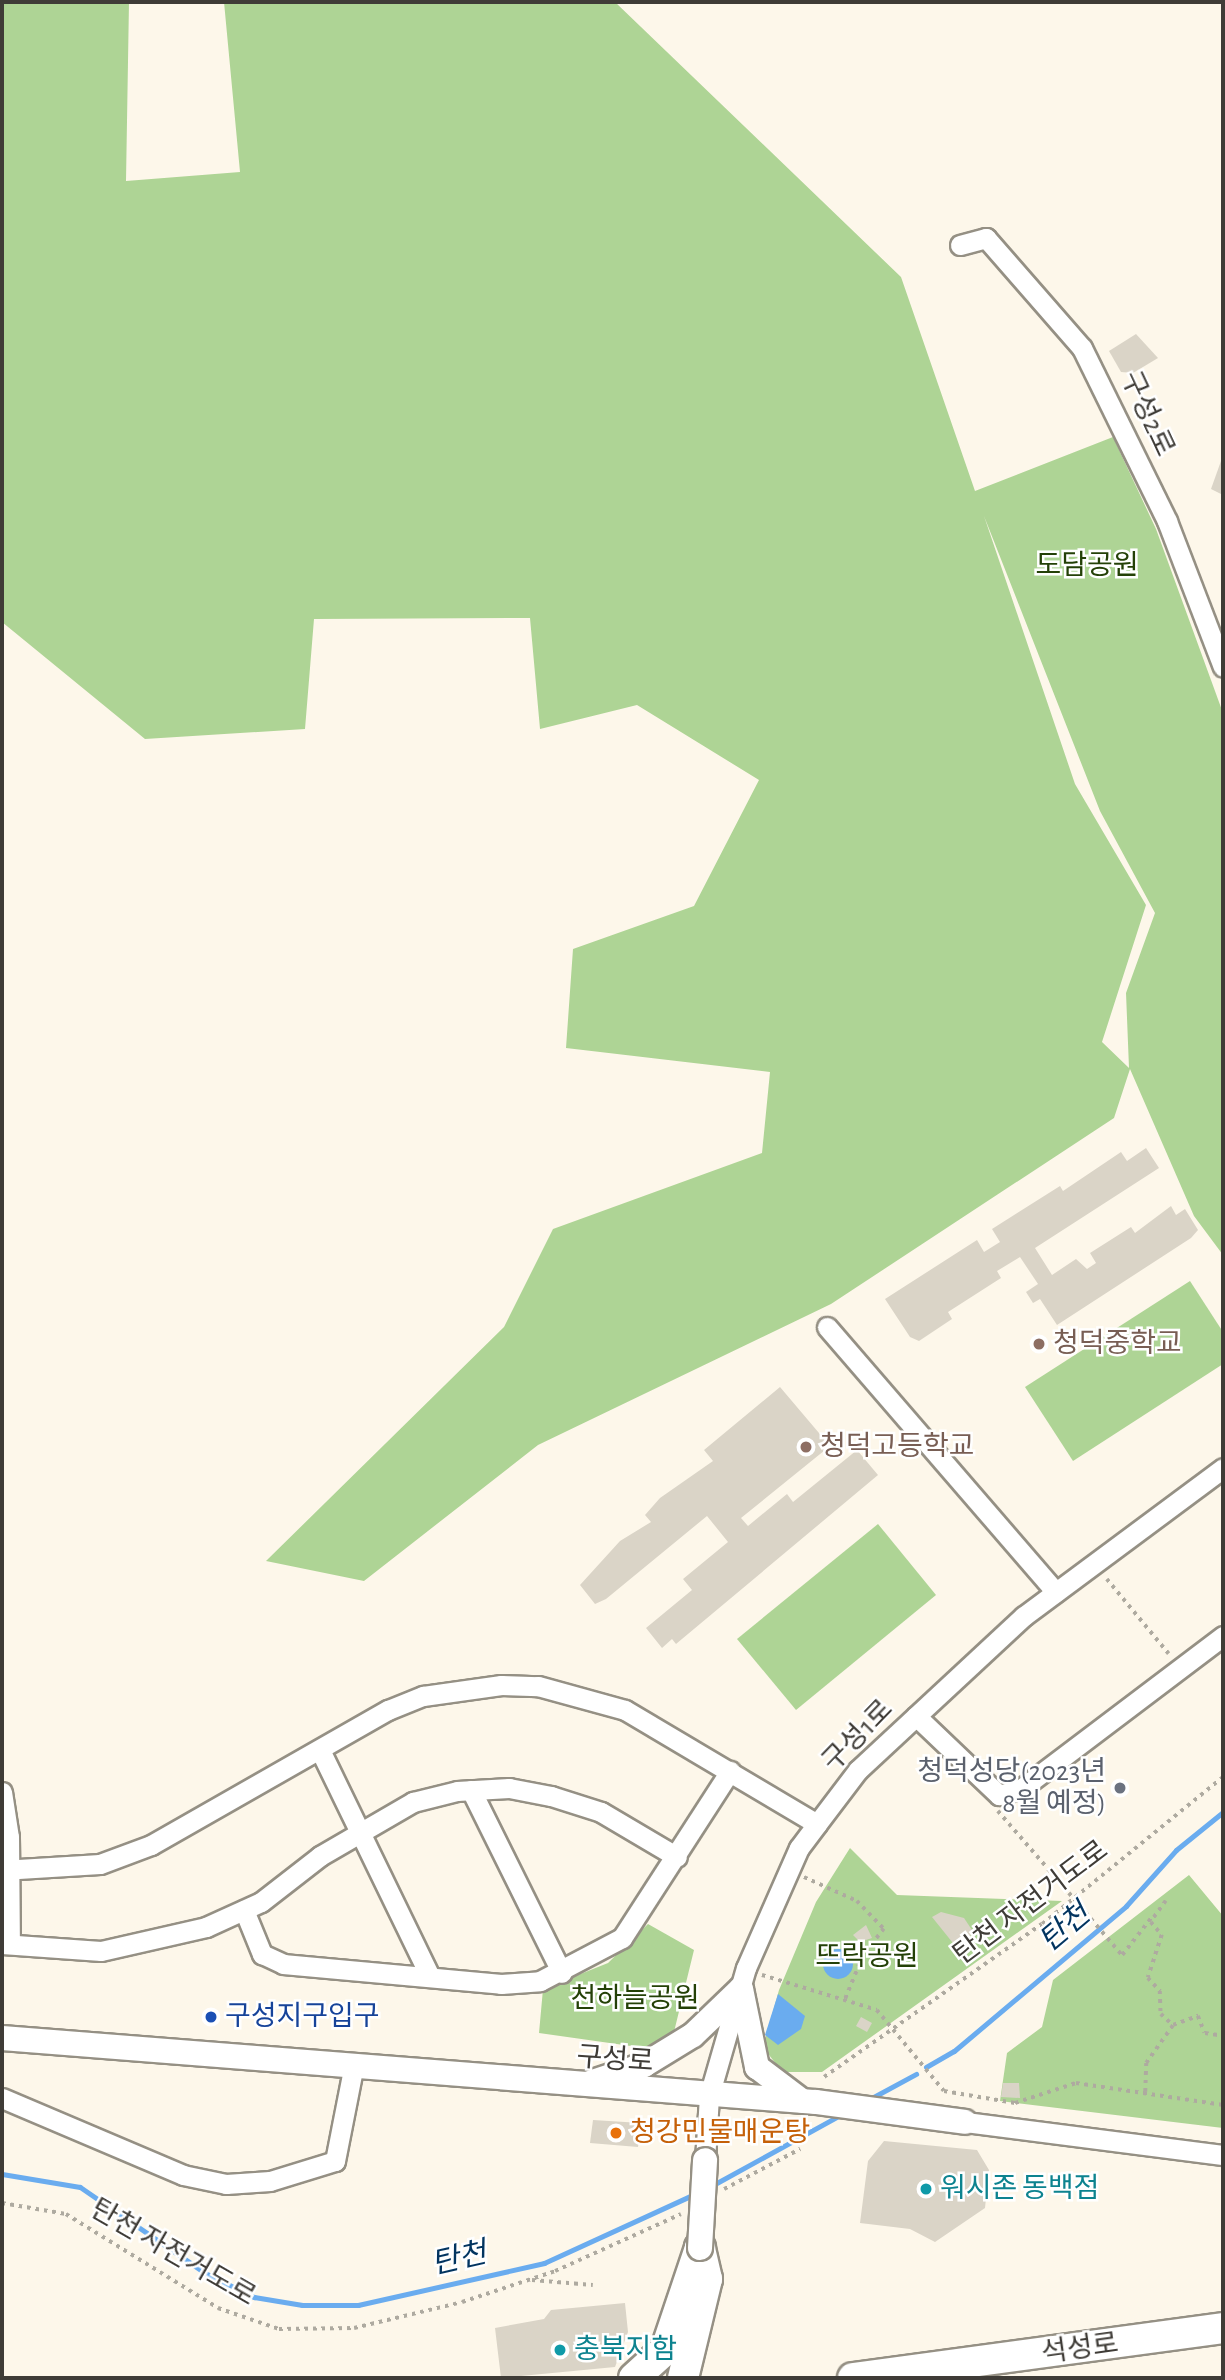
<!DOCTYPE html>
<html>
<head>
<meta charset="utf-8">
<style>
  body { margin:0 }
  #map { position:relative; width:1225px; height:2380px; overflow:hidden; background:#fdf7ea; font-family:"Alegreya Sans","Noto Sans KR",sans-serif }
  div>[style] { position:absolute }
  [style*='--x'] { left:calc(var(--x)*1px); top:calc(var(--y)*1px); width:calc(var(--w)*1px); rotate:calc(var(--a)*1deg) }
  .green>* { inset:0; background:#aed495 }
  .water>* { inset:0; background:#6aacef }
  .round { border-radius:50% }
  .stream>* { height:5px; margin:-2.5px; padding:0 2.5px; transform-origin:2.5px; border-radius:2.5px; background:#6aacef }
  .building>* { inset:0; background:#dad4c7 }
  .path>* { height:3.5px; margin-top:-1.75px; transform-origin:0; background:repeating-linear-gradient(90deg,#aeaaa0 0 3.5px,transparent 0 8.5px) }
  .roads { filter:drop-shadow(2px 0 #959084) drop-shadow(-2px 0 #959084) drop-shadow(0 2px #959084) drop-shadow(0 -2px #959084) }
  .minor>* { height:19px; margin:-9.5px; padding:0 9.5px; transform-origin:9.5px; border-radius:9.5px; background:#fff }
  .major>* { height:24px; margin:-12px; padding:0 12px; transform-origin:12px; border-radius:12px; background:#fff }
  .highway>* { height:30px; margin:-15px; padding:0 15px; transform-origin:15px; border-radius:15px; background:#fff }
  .path-bridge>* { height:3.5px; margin-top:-1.75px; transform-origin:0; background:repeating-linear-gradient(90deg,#aeaaa0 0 3.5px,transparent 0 8.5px) }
  .bridges { filter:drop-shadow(2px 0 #959084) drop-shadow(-2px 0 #959084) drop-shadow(0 2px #959084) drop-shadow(0 -2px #959084) }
  .major-bridge>* { height:24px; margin:-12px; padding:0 12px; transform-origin:12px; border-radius:12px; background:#fff }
  .dots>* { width:19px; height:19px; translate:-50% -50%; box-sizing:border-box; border:4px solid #fff; border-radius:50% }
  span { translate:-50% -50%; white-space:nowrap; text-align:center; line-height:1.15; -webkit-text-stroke:5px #fff; paint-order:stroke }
  .street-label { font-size:28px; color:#3f3c37 }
  .park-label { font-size:28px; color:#244107 }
  .education-label { font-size:28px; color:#785e54 }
  .left { translate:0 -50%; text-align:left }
  .worship-label { font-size:28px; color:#5b616d }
  .right { translate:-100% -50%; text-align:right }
  .transit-label { font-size:28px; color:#164399 }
  .food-label { font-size:28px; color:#c56008 }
  .culture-label { font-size:28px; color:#0d838f }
  .water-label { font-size:30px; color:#02345f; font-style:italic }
  .frame { position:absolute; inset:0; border:4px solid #3f3c37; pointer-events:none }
</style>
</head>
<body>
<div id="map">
  <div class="green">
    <i style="clip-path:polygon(evenodd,2px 2px,129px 2px,126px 181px,240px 172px,224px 2px,615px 2px,901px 277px,975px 491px,1113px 437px,1156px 529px,1223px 713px,1223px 1255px,1194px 1216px,1130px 1069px,1114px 1118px,831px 1304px,538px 1445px,364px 1581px,266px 1561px,504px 1327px,553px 1229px,762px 1153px,770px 1072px,566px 1048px,573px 949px,694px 906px,759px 780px,637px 705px,540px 729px,530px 618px,314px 619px,305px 729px,145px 739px,2px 622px,2px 2px,984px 516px,1100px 811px,1155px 913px,1126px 993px,1129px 1068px,1102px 1042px,1146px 905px,1075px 784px,984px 516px)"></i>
    <i style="clip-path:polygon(1190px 1281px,1223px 1332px,1223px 1364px,1073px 1461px,1025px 1387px)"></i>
    <i style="clip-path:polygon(878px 1524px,936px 1595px,796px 1710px,737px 1639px)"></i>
    <i style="clip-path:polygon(850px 1848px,897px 1895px,1062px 1901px,822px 2072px,782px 2072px,763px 2047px,779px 1990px,816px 1902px)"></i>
    <i style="clip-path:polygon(1189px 1875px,1223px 1916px,1223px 2128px,1000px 2101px,1007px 2053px,1042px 2027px,1053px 1980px)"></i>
    <i style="clip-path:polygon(648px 1924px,694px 1950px,673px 2036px,645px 2048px,539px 2033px,543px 1989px,608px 1963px)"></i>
  </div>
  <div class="water">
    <i class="round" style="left:823px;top:1949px;width:30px;height:30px"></i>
    <i style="clip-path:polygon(778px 1994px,805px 2016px,801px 2029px,778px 2045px,765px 2035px)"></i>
  </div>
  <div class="stream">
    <i style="--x:926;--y:2067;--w:32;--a:-30"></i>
    <i style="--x:954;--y:2051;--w:225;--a:-40.1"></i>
    <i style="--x:1126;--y:1906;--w:75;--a:-48.2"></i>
    <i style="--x:1176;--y:1850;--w:60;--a:-39"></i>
    <i style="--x:866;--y:2101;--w:57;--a:-28.4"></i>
    <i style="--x:2;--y:2174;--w:79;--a:9.5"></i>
    <i style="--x:80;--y:2187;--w:152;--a:34.5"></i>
    <i style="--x:205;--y:2273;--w:55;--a:26.1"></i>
    <i style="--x:254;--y:2297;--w:49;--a:9.5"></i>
    <i style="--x:302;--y:2305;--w:56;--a:0"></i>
    <i style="--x:358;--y:2305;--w:191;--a:-12.7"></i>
    <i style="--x:544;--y:2263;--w:166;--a:-24.6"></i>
    <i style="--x:713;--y:2185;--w:147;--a:-28.8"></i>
  </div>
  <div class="building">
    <i style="clip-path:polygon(1136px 334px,1158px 358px,1133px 373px,1121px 372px,1109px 351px)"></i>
    <i style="clip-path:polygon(1221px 461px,1223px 462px,1223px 495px,1211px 489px)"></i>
    <i style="clip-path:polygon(1146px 1148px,1159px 1168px,1035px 1248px,1052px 1275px,1076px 1259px,1087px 1269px,1096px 1263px,1090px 1253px,1131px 1227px,1135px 1233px,1171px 1206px,1176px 1215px,1185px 1209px,1198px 1230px,1191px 1238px,1057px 1325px,1040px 1299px,1033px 1303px,1026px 1292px,1038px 1284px,1020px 1257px,997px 1271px,1001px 1278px,948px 1312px,952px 1319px,919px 1341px,910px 1337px,885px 1299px,977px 1240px,984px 1252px,1000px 1242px,992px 1229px,1060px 1186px,1063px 1191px,1121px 1152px,1127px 1161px)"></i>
    <i style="clip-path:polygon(780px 1387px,830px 1446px,741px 1518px,748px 1526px,787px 1494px,793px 1502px,857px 1450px,878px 1475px,676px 1644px,672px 1639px,662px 1648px,646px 1628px,692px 1590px,683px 1579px,728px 1542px,707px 1516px,606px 1599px,595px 1604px,580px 1585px,620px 1541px,651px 1522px,645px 1515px,660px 1498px,713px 1461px,704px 1450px)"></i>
    <i style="clip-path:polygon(941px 1912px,964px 1918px,972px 1930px,965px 1958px,932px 1917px)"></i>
    <i style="clip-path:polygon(866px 1925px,872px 1938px,860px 1942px,853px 1935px)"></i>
    <i style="clip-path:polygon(861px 2017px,872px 2023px,867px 2032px,856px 2026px)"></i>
    <i style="clip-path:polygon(1003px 2083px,1019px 2083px,1020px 2098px,1001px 2097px)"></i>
    <i style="clip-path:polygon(593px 2120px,641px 2123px,638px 2147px,590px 2143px)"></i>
    <i style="clip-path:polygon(884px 2141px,977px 2150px,989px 2170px,985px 2208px,935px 2242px,910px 2229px,860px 2223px,868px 2161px)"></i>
    <i style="clip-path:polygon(625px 2303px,628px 2332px,615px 2367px,501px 2378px,495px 2328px,544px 2319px,551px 2310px)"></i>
  </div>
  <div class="path">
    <i style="--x:1107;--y:1579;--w:97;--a:50.4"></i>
    <i style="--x:998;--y:1811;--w:108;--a:49.1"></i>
    <i style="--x:804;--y:1877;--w:58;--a:24.4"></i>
    <i style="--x:857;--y:1901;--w:39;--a:46"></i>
    <i style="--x:884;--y:1929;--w:34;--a:128"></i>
    <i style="--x:863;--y:1956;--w:48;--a:112.2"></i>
    <i style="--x:1166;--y:1901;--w:26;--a:126"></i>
    <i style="--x:1151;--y:1922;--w:17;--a:50"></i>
    <i style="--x:1162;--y:1935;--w:45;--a:108"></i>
    <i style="--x:1148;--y:1978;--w:18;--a:47"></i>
    <i style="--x:1160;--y:1991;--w:23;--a:88"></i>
    <i style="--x:1161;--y:2014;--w:16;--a:43"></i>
    <i style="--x:1122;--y:1955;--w:47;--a:-51.9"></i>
    <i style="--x:762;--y:1975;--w:120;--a:16.9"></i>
    <i style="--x:877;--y:2010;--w:105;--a:50.4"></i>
    <i style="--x:944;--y:2091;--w:72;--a:9.6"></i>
    <i style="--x:1015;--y:2103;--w:64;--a:-18.2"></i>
    <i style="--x:1076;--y:2083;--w:149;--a:8.5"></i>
    <i style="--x:824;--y:2077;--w:266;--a:-35.1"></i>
    <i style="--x:1042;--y:1924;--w:233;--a:-39.1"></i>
    <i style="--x:1145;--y:2092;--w:29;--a:-88"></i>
    <i style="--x:1146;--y:2063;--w:47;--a:-54.6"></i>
    <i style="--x:1173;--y:2025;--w:27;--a:-20"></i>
    <i style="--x:1198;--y:2016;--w:18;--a:68"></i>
    <i style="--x:1205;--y:2033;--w:18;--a:9"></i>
    <i style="--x:724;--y:2189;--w:86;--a:-27.8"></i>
    <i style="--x:2;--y:2203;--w:65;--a:9.8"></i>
    <i style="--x:66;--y:2214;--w:179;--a:31.7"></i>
    <i style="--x:218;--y:2308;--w:65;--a:19"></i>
    <i style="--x:279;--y:2329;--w:75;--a:-0.8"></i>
    <i style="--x:354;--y:2328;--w:111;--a:-13.5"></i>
    <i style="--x:462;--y:2302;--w:98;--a:-18.4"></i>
    <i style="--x:555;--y:2271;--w:138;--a:-24.3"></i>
    <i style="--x:532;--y:2280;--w:61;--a:4.7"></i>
  </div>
  <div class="roads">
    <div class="minor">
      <i style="--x:960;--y:245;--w:27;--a:-15"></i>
      <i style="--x:986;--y:238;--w:146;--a:48.9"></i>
      <i style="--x:1082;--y:348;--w:193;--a:63.8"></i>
      <i style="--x:1167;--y:521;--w:156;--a:69"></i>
      <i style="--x:827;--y:1327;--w:350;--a:49.2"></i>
      <i style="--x:916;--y:1716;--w:115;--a:43.6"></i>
      <i style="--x:999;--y:1795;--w:24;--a:-17"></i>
      <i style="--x:1022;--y:1788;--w:252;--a:-37.1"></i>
      <i style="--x:320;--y:1750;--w:252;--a:64.1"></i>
      <i style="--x:471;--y:1790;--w:204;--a:63.6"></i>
      <i style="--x:2;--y:1792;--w:46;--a:81.2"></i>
      <i style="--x:9;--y:1837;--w:107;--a:89.5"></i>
      <i style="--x:2;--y:1870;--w:98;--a:-3.5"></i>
      <i style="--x:100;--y:1864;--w:54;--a:-20.4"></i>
      <i style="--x:151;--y:1845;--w:273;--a:-29.7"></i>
      <i style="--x:388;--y:1710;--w:38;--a:-22"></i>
      <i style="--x:423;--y:1696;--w:79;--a:-8"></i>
      <i style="--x:501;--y:1685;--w:37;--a:2"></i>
      <i style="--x:538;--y:1686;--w:90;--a:15.4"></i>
      <i style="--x:625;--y:1710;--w:223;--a:30.7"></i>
      <i style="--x:244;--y:1910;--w:48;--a:67.8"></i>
      <i style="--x:262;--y:1954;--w:23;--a:25"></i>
      <i style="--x:283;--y:1964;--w:219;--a:5.2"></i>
      <i style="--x:501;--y:1984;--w:39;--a:-4"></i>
      <i style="--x:540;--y:1981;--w:93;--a:-27.7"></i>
      <i style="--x:622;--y:1938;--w:199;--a:-57.1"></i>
      <i style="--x:2;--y:1944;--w:99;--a:4"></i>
      <i style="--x:101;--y:1951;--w:108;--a:-12.9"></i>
      <i style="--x:206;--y:1927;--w:60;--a:-24.4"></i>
      <i style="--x:261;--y:1902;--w:75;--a:-37.9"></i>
      <i style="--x:320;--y:1856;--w:108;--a:-30.1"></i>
      <i style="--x:413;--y:1802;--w:45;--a:-14"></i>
      <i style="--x:457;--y:1791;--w:52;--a:-3.3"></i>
      <i style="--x:509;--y:1788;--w:43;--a:10.8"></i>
      <i style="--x:551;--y:1796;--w:52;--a:17.7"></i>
      <i style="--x:601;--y:1812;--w:88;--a:30.6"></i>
      <i style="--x:2;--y:2098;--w:197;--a:23"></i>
      <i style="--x:183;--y:2175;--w:44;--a:11.8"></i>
      <i style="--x:226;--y:2184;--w:44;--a:-3.9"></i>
      <i style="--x:270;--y:2181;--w:68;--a:-17.1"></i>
      <i style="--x:335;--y:2161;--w:94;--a:-78.9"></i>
      <i style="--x:965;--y:2122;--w:260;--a:7.3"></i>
      <i style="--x:705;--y:2160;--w:64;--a:-86.4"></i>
      <i style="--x:709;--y:2096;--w:133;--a:-73.9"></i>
      <i style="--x:746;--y:1968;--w:131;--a:-66.2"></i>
      <i style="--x:799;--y:1848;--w:30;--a:-53"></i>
      <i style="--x:817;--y:1824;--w:68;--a:-52.8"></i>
      <i style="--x:858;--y:1770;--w:226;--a:-42.9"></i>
      <i style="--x:1024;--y:1616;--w:248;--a:-36.6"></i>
    </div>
    <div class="major">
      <i style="--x:741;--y:1989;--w:80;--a:78.4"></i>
      <i style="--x:757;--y:2067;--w:56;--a:37.1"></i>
      <i style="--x:2;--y:2038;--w:817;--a:4.5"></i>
      <i style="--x:816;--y:2102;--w:150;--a:7.6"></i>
      <i style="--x:590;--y:2083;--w:57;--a:-18.4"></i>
      <i style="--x:644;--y:2065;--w:57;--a:-31.5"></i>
      <i style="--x:693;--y:2035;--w:66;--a:-43.8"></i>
    </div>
    <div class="highway">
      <i style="--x:634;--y:2378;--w:43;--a:-42.2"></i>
      <i style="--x:666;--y:2349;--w:107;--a:-71.4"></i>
      <i style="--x:683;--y:2378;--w:102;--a:-76.4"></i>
      <i style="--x:707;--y:2279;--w:32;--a:-103"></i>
      <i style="--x:853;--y:2378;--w:373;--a:-7.7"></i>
    </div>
  </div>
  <div class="path-bridge">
    <i style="--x:1069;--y:1893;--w:82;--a:49.5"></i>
  </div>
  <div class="bridges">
    <div class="major-bridge">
      <i style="--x:700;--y:2248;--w:88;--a:-86.7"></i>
    </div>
  </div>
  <div class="dots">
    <i style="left:1039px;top:1344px;background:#8d6e63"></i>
    <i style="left:806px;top:1447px;background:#8d6e63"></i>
    <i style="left:1120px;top:1788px;background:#6b7280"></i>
    <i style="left:211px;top:2017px;background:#1a4fb4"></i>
    <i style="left:616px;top:2133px;background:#e8710a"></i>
    <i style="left:926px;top:2189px;background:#0f9aa8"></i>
    <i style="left:560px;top:2350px;background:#0f9aa8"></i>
  </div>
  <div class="street-label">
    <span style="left:1147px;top:414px;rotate:65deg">구성2로</span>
    <span style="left:858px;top:1736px;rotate:-46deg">구성1로</span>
    <span style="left:1031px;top:1903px;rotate:-37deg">탄천 자전거도로</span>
    <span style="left:615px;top:2060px;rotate:4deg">구성로</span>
    <span style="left:173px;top:2253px;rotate:30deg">탄천 자전거도로</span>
    <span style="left:1080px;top:2349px;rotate:-8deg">석성로</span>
  </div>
  <div class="park-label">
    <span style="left:1087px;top:566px">도담공원</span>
    <span style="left:867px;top:1957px">뜨락공원</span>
    <span style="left:635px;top:1999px">천하늘공원</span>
  </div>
  <div class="education-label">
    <span class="left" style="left:1053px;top:1344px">청덕중학교</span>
    <span class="left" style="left:820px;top:1447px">청덕고등학교</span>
  </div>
  <div class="worship-label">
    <span class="right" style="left:1106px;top:1788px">청덕성당(2023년<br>8월 예정)</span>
  </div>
  <div class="transit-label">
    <span class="left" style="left:225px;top:2017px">구성지구입구</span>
  </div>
  <div class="food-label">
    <span class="left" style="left:630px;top:2133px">청강민물매운탕</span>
  </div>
  <div class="culture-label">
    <span class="left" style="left:940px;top:2189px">워시존 동백점</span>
    <span class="left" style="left:574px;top:2350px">충북지함</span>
  </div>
  <div class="water-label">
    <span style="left:1065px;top:1928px;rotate:-40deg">탄천</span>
    <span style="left:459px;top:2259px;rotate:-13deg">탄천</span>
  </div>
  <div class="frame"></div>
</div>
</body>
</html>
